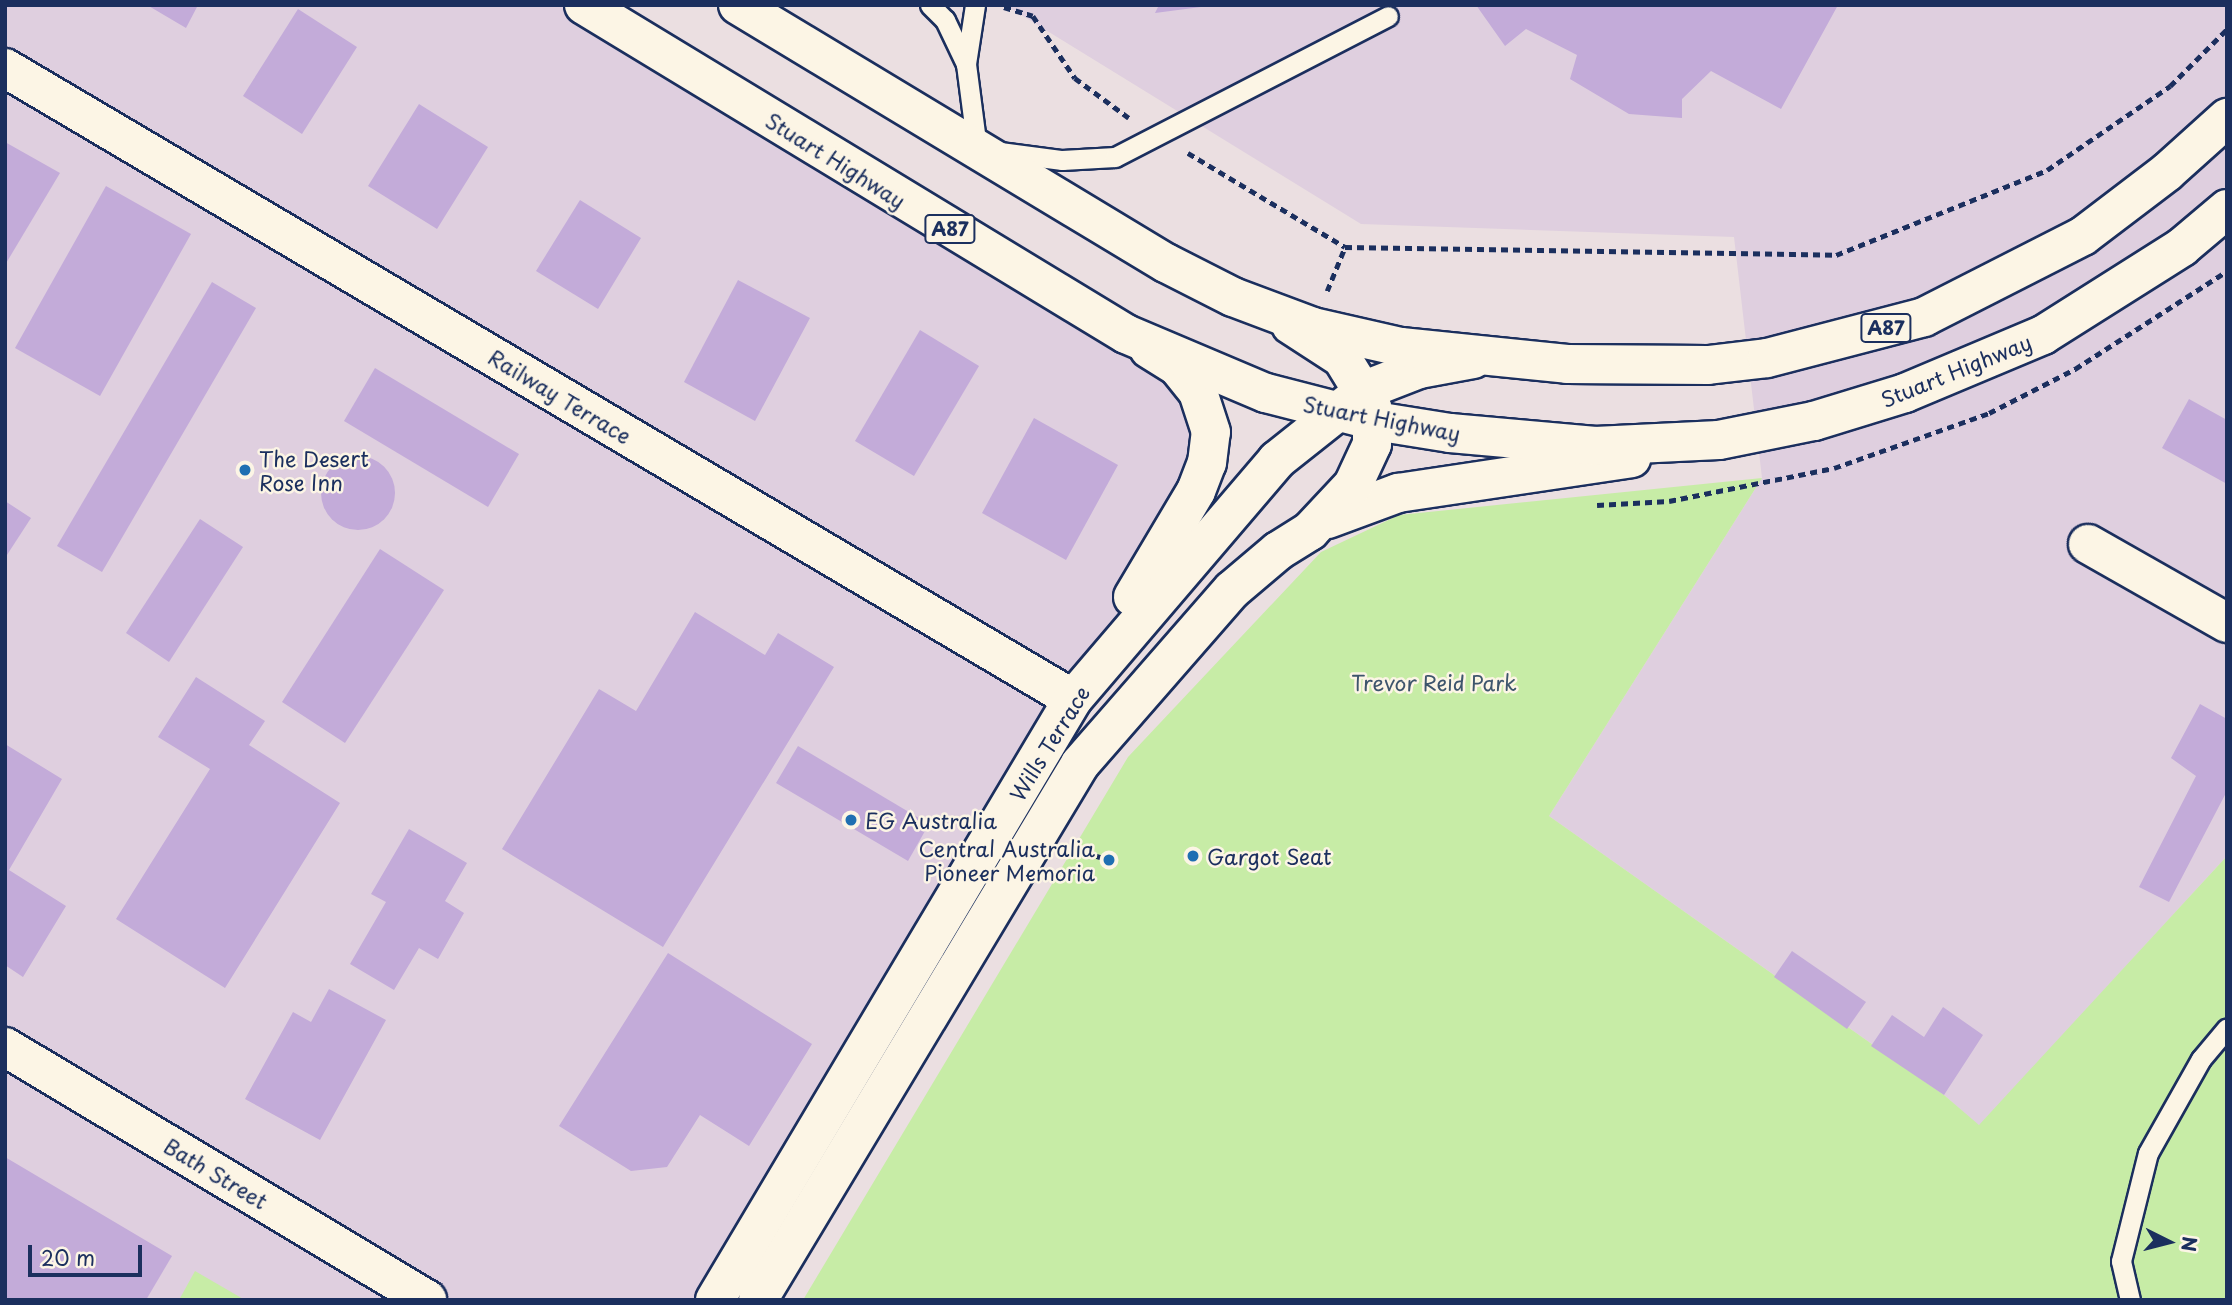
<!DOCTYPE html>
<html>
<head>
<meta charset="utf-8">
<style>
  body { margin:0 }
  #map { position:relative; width:2232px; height:1305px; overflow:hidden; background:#ebdfe1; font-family:"Playpen Sans",sans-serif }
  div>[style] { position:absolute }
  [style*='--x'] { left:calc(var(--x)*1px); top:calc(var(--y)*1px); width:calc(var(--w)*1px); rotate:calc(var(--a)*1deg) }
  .built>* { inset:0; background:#dfcfdf }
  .green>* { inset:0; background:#c7eca6 }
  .building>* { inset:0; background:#c3abd9 }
  .round { border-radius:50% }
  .path>* { height:4.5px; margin-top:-2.25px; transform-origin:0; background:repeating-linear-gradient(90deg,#1b2f5e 0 7px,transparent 0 12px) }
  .roads { filter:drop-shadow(2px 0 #1b2f5e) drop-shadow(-2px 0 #1b2f5e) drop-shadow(0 2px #1b2f5e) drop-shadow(0 -2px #1b2f5e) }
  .lane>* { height:19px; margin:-9.5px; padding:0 9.5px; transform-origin:9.5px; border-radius:9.5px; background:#fcf5e5 }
  .street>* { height:38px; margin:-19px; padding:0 19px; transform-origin:19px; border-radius:19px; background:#fcf5e5 }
  .secondary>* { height:38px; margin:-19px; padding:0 19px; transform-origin:19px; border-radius:19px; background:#fcf5e5 }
  .highway>* { height:38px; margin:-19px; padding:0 19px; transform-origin:19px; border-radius:19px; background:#fcf5e5 }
  .dots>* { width:19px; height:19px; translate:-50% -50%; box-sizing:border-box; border:4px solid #fcf5e5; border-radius:50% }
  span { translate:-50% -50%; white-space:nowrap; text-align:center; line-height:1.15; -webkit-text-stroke:5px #fcf5e5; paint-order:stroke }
  .shield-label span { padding:2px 5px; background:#fcf5e5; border:2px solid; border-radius:5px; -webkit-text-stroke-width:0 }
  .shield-label { font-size:19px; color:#1b2f5e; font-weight:700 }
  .street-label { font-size:21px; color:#1b2f5e }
  .poi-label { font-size:21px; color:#1b2f5e }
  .left { translate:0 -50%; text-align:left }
  .right { translate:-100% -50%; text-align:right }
  .park-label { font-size:21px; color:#3d556c }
  .frame { position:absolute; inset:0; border:7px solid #1b2f5e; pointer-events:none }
  .north { position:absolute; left:2134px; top:1207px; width:70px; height:70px; -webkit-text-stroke:5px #fcf5e5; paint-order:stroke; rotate:96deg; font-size:19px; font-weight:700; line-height:28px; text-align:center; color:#1b2f5e }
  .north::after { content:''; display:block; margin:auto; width:24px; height:32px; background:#1b2f5e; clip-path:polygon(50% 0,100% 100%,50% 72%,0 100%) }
  .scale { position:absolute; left:28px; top:1245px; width:114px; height:32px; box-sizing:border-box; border:4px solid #1b2f5e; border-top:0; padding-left:9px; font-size:21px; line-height:24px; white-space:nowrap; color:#1b2f5e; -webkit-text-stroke:5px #fcf5e5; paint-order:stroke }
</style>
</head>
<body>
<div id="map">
  <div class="built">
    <i style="clip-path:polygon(5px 5px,584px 5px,1126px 334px,1218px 445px,1196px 491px,715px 1300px,5px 1300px)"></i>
    <i style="clip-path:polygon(1005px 5px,2227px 5px,2227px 856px,1979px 1126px,1944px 1095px,1549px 816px,1762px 478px,1734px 237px,1361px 224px)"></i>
  </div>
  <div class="green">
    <i style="clip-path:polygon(1762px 478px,1549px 816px,1944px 1095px,1979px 1125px,2227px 856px,2227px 1300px,803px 1300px,1128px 757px,1321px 552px,1399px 515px)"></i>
    <i style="clip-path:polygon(195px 1271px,245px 1300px,179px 1300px)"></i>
  </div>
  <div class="building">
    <i style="clip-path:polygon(147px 5px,198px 5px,186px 28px)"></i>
    <i style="clip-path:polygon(1159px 5px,1201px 5px,1201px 7px,1155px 13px)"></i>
    <i style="clip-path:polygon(1476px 5px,1838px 5px,1781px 109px,1711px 71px,1682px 99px,1682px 118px,1629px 114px,1570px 79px,1577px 55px,1526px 29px,1505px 46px)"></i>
    <i style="clip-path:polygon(298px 9px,357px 47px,302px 134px,243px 96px)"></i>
    <i style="clip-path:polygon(419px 104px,488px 147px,437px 229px,368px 186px)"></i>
    <i style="clip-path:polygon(5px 142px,60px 173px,5px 265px)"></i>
    <i style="clip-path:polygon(106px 186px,191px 234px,100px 396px,15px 348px)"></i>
    <i style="clip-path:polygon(580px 200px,641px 238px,598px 309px,536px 271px)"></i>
    <i style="clip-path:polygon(738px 280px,810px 318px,755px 421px,684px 382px)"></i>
    <i style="clip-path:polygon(212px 282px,256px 308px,102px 572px,57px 546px)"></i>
    <i style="clip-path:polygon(920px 330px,979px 366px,914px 476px,855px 441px)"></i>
    <i style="clip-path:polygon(375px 368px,519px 454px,488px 507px,344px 421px)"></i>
    <i style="clip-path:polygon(2189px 399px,2227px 420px,2227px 484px,2162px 448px)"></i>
    <i style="clip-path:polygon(1034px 418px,1118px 465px,1066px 560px,982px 513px)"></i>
    <i class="round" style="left:321px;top:456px;width:74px;height:74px"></i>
    <i style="clip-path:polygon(5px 501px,31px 518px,5px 558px)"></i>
    <i style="clip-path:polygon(200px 519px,243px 547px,169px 662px,126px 633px)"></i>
    <i style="clip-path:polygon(380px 549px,444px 590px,345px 743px,282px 702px)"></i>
    <i style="clip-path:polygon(695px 612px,765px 655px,778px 633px,834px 667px,663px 947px,502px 849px,599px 689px,636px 711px)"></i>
    <i style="clip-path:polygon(196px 677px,265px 721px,249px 745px,340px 803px,225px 988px,116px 919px,210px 769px,158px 737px)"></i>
    <i style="clip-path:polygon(2200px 704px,2227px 719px,2227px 791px,2169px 902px,2139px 887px,2196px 776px,2171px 758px)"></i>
    <i style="clip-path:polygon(5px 744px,62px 779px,9px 870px,66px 906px,23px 977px,5px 965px)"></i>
    <i style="clip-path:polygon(798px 746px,929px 824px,908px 861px,776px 783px)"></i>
    <i style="clip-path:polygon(409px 829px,467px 863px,445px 901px,464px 913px,438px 959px,419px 948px,394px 990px,350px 964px,386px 902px,371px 894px)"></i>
    <i style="clip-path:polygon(1792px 951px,1866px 1002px,1847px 1029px,1774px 977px)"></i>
    <i style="clip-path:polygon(668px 953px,812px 1044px,749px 1146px,700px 1115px,667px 1167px,631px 1171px,559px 1126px)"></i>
    <i style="clip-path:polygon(329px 989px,386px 1020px,320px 1140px,245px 1099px,293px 1012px,311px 1022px)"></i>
    <i style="clip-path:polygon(1943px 1007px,1983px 1035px,1944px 1095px,1871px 1046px,1892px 1015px,1924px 1037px)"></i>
    <i style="clip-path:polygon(5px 1157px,172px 1256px,146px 1300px,5px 1300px)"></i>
  </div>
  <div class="path">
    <i style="--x:1004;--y:7;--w:30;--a:17"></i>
    <i style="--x:1033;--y:16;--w:75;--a:55.9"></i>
    <i style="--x:1075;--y:78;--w:67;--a:36.5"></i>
    <i style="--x:1188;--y:153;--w:183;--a:30.9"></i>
    <i style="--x:1345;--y:247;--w:491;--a:0.9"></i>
    <i style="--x:1836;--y:255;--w:227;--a:-21.9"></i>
    <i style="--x:2047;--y:170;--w:149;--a:-34.3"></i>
    <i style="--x:2170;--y:86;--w:81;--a:-45"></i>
    <i style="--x:1327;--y:291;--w:48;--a:-67.8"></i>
    <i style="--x:1597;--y:505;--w:72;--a:-3.2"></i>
    <i style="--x:1669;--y:501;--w:168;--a:-11.3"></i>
    <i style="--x:1834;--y:468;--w:164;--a:-19.5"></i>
    <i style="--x:1989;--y:413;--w:97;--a:-27.1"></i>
    <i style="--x:2075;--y:369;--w:181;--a:-32.8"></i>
    <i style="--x:1074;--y:849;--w:37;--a:17"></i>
  </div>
  <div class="roads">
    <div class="lane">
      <i style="--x:930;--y:5;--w:21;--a:45"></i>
      <i style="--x:945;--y:20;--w:49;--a:64.5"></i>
      <i style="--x:975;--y:5;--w:60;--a:98.7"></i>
      <i style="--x:966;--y:64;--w:86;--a:82.6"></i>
      <i style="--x:977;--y:149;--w:86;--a:7.4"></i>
      <i style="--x:1062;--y:160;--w:53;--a:-3.2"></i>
      <i style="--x:1115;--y:157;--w:307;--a:-27.3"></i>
      <i style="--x:2130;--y:1300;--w:40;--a:-103"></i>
      <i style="--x:2121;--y:1261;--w:111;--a:-76"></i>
      <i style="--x:2148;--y:1153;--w:108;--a:-60.6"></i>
      <i style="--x:2201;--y:1059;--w:40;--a:-50"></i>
    </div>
    <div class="street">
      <i style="--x:5;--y:68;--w:1240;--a:30.58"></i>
      <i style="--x:2088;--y:544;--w:160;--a:29.6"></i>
      <i style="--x:5;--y:1047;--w:492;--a:30.9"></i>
    </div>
    <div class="secondary">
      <i style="--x:1328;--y:519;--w:75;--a:-20.4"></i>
      <i style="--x:1398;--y:493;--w:236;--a:-8.5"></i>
      <i style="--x:1133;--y:597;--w:123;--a:-59.3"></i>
      <i style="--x:1196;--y:491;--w:30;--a:-69"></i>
      <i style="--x:1207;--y:463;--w:31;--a:-83"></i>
      <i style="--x:1211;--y:432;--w:42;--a:-108"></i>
      <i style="--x:1198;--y:392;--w:32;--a:-129"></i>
      <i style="--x:1178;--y:367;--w:34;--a:-148"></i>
      <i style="--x:715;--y:1300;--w:700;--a:-59.22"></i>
      <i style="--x:1073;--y:699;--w:314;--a:-49.5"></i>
      <i style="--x:1277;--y:460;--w:112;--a:-38.5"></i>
      <i style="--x:1365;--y:390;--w:58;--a:-21.3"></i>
      <i style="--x:1419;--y:369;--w:55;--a:-10.5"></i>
      <i style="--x:758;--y:1300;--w:625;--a:-59"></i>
      <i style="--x:1080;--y:764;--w:231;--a:-48.9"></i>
      <i style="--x:1232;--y:590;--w:60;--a:-40.3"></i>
      <i style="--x:1278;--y:551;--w:38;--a:-32"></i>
      <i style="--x:1310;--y:531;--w:63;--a:-46.9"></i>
      <i style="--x:1353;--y:485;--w:45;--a:-65.1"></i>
      <i style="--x:1372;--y:444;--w:37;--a:-90"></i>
      <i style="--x:1372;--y:407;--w:57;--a:-121.5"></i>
      <i style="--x:1342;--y:358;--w:61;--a:-147.1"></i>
    </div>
    <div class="highway">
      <i style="--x:584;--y:5;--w:634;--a:31.26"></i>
      <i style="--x:1126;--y:334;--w:152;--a:22.9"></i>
      <i style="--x:1266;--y:393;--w:113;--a:14.4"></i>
      <i style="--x:1375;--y:421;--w:76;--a:9.1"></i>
      <i style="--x:1450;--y:433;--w:146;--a:5.1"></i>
      <i style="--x:1595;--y:446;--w:124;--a:-2.8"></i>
      <i style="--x:1719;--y:440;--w:97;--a:-11.3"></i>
      <i style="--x:1814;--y:421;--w:95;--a:-17.1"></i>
      <i style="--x:1905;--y:393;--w:150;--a:-22.8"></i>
      <i style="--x:2043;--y:335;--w:165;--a:-32.3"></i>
      <i style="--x:2182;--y:247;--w:59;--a:-40.2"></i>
      <i style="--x:738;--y:5;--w:500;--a:31.1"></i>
      <i style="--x:1166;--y:263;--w:75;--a:26.9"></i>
      <i style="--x:1233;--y:297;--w:85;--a:20.6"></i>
      <i style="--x:1313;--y:327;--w:90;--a:12.8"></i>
      <i style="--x:1401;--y:347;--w:167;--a:5.8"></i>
      <i style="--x:1567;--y:364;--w:141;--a:0.4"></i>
      <i style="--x:1708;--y:365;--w:59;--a:-6.8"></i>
      <i style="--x:1767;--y:358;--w:162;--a:-14.6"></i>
      <i style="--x:1924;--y:317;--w:178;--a:-27"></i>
      <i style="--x:2083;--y:236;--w:106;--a:-37.3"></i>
      <i style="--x:2167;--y:172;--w:81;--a:-42"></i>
    </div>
  </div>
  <div class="dots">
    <i style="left:245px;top:470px;background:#1f6fb2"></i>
    <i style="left:851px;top:820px;background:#1f6fb2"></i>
    <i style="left:1193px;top:856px;background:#1f6fb2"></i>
    <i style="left:1109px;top:860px;background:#1f6fb2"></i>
  </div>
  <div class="shield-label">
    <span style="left:950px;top:229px">A87</span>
    <span style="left:1886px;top:328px">A87</span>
  </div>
  <div class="street-label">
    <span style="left:836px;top:160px;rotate:32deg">Stuart Highway</span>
    <span style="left:1956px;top:370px;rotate:-22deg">Stuart Highway</span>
    <span style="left:560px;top:396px;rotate:31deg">Railway Terrace</span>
    <span style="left:1382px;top:418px;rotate:11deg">Stuart Highway</span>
    <span style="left:1049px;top:743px;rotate:-58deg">Wills Terrace</span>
    <span style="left:216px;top:1173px;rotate:31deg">Bath Street</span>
  </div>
  <div class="poi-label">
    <span class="left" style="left:259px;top:470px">The Desert<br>Rose Inn</span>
    <span class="left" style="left:865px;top:820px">EG Australia</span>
    <span class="right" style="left:1095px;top:860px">Central Australia<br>Pioneer Memoria</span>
    <span class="left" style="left:1207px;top:856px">Gargot Seat</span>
  </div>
  <div class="park-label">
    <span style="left:1434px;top:682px">Trevor Reid Park</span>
  </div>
  <div class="frame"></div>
  <div class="north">N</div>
  <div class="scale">20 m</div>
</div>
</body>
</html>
